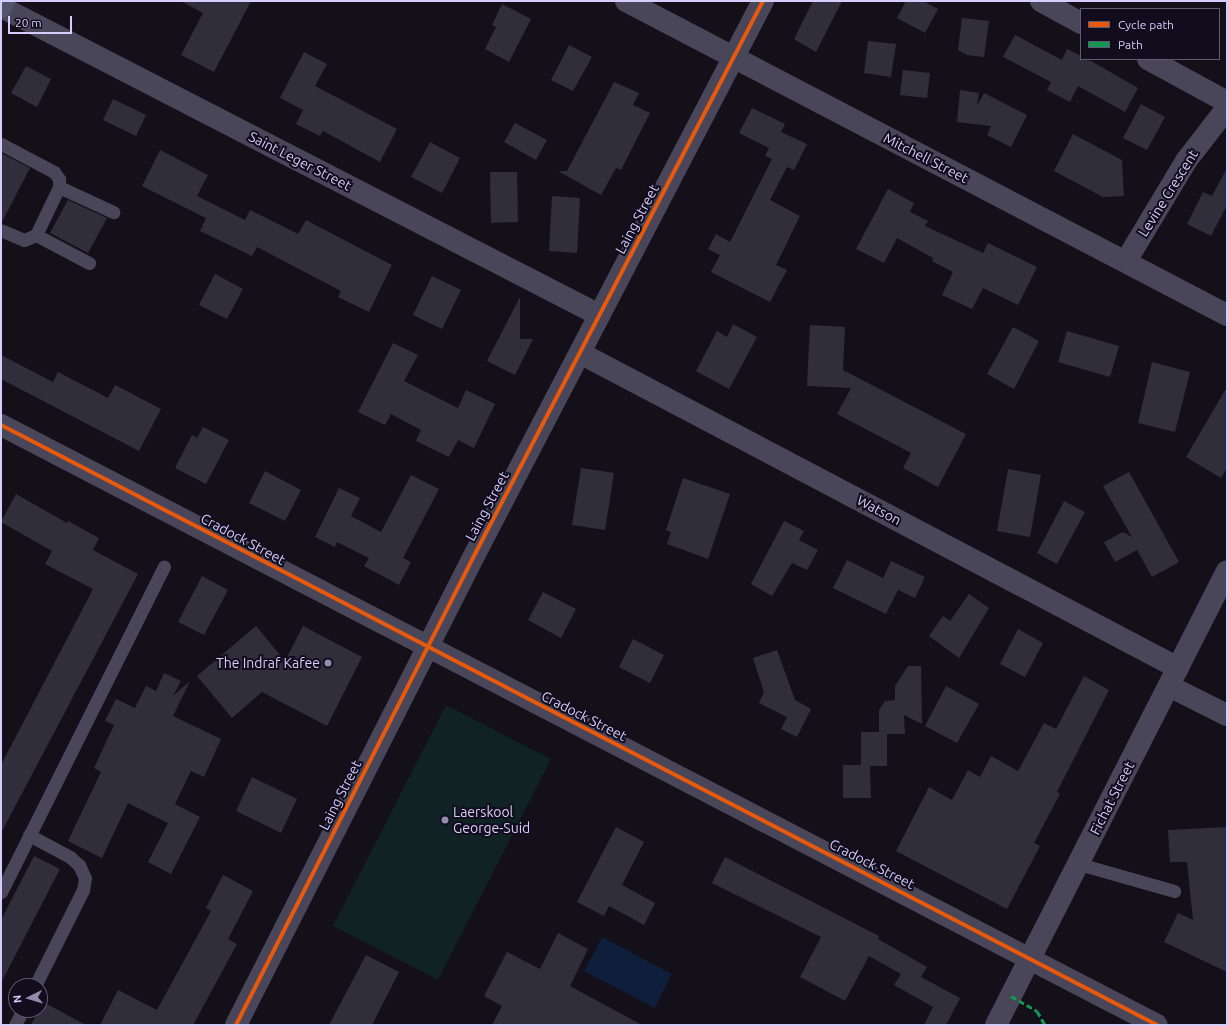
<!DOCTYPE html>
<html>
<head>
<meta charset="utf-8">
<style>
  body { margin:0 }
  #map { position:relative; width:1228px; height:1026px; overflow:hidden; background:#13101a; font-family:Ubuntu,sans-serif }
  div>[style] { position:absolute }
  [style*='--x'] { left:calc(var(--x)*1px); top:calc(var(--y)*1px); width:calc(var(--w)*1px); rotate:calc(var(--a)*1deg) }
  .green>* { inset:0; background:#112224 }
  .water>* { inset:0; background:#0f1e3b }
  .building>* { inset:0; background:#312e3c }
  .lane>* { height:13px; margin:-6.5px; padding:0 6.5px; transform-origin:6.5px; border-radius:6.5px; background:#494659 }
  .street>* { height:22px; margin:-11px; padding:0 11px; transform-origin:11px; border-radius:11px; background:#494659 }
  .secondary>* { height:22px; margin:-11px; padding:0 11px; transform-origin:11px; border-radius:11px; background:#55526c }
  .quiet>* { height:3px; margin-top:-1.5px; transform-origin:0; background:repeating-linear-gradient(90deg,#139951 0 6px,transparent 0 9px) }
  .cycleway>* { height:4px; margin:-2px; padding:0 2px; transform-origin:2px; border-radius:2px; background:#e8590c }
  .dots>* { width:11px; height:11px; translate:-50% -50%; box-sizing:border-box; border:2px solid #110d1d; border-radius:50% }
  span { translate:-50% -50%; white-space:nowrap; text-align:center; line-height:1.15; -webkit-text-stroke:4px #110d1d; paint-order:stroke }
  .street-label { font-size:14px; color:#d5cdfb }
  .poi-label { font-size:14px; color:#d5cdfb }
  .right { translate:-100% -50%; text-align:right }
  .left { translate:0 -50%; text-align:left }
  .frame { position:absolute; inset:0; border:2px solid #d5cdfb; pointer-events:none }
  .legend { position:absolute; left:1080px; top:8px; width:140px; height:52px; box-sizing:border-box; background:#110d1d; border:1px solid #5f5a76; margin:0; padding:5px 7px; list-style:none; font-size:12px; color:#d5cdfb }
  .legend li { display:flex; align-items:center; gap:8px; height:20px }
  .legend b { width:20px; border:1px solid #5f5a76 }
  .north { position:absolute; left:8px; top:978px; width:40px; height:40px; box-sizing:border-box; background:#110d1d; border:1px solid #5f5a76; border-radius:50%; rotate:265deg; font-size:11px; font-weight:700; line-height:16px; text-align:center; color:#d5cdfb }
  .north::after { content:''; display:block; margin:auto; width:14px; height:18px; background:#918bac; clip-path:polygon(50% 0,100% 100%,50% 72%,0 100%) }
  .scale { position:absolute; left:8px; top:16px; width:64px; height:18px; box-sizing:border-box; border:2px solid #d5cdfb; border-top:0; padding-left:5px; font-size:12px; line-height:14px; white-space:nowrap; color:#d5cdfb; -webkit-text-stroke:3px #110d1d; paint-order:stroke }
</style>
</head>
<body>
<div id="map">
  <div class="green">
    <i style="clip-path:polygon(446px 705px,551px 759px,438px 980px,333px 926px)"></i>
  </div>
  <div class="water">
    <i style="clip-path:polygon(602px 937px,672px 974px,655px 1008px,584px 971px)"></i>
  </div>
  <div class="building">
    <i style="clip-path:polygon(181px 1px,251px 1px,214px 72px,181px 55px,203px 13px)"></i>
    <i style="clip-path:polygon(813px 1px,842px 1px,816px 52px,794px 39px)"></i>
    <i style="clip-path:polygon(906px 1px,923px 1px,938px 9px,925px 33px,897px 18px)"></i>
    <i style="clip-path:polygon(502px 4px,531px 19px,509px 62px,485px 49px,496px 27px,492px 25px)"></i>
    <i style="clip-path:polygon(962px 18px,989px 21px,984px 57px,967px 55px,958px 50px)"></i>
    <i style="clip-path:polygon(1015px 35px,1062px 60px,1067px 49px,1081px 56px,1081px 59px,1091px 61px,1138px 88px,1125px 112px,1078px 86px,1070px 102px,1047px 90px,1051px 82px,1003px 57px)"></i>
    <i style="clip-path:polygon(868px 41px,896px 44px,891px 77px,864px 73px)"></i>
    <i style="clip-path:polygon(569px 45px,592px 57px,573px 91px,551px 80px)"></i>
    <i style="clip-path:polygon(304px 52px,327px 64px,315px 86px,397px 129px,380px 162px,323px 131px,320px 136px,296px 124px,303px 110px,280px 98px)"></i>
    <i style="clip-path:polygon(26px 66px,51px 79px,37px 107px,11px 93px)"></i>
    <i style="clip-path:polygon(903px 70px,930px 73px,927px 98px,900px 95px)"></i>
    <i style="clip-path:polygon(614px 82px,639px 93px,633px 105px,650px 113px,621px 170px,616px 168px,601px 195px,558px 171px,567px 171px)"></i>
    <i style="clip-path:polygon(960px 90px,979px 93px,977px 106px,984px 93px,1027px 115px,1011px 147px,987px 135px,991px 126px,957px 122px)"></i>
    <i style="clip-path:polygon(113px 99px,146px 115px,136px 136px,103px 120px)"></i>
    <i style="clip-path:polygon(1141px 104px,1165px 117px,1147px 150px,1123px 138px)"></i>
    <i style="clip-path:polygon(752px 108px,785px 124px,781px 132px,807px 144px,794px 170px,787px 167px,770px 200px,800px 216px,776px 265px,787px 270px,770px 302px,711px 272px,720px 255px,708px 249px,716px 234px,730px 242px,772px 159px,765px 156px,769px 148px,739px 133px)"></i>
    <i style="clip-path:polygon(515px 123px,547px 140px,536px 160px,504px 142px)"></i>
    <i style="clip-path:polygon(1073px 134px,1122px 160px,1124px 196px,1103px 197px,1054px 171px)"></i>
    <i style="clip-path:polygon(430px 142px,460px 158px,442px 193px,411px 177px)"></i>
    <i style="clip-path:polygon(160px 150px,208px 175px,197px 196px,245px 220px,250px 210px,298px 234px,306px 220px,392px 265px,369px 312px,338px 297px,341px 291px,257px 247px,252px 256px,200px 231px,206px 218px,142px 186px)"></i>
    <i style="clip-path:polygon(1px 153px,30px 168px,2px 222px,1px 222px)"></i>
    <i style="clip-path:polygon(1227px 168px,1227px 205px,1211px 236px,1187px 224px,1203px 192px,1212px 196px)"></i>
    <i style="clip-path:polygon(490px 172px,517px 172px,518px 222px,491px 223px)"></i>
    <i style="clip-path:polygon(888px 189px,914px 203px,910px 212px,928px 221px,925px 226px,983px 253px,988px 243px,1037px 267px,1018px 305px,983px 288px,972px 309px,942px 295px,953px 272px,932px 261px,933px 258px,897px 238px,884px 263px,856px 249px)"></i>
    <i style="clip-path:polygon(552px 196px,580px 198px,577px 253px,549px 251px)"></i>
    <i style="clip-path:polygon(68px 200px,107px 218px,88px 253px,50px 233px)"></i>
    <i style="clip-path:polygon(215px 274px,243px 289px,227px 319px,199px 305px)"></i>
    <i style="clip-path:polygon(432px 276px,461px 290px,442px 329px,413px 315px)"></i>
    <i style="clip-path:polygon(520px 297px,520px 339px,533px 339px,515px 375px,487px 361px)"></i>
    <i style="clip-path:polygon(733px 324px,757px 337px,729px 389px,696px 371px,717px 331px,727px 337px)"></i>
    <i style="clip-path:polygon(810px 325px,845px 327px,843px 370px,966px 434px,938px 487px,903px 468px,911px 453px,837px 414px,851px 388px,807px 386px)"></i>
    <i style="clip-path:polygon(1013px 327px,1039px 341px,1014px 389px,987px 374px)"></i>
    <i style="clip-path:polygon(1067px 331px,1119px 346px,1110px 377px,1058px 362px)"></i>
    <i style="clip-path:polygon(393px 343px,418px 355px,404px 381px,458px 408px,466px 390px,495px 404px,474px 448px,458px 440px,449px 457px,416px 441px,421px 430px,391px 414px,385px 425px,358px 412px)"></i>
    <i style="clip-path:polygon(1px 355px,53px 382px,58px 372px,108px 398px,115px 385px,161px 409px,139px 451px,1px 379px)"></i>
    <i style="clip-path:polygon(1152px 362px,1190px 372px,1175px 432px,1138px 423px)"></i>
    <i style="clip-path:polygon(1227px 387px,1227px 468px,1221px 478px,1186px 457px)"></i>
    <i style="clip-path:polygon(203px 427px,229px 440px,206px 484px,175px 468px,192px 435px,197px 438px)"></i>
    <i style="clip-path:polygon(581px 468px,614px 473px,605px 530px,572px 525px)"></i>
    <i style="clip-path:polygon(1008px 469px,1041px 475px,1030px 537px,997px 531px)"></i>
    <i style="clip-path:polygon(265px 471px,301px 490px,285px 521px,249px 503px)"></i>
    <i style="clip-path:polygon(1129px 472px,1179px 562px,1152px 577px,1137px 550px,1115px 562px,1104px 542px,1123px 532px,1132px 537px,1103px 486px)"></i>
    <i style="clip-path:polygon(411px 475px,439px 489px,403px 558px,411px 562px,399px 585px,364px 566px,369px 558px,337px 542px,335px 547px,315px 537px,339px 488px,360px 498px,351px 516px,381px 532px)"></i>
    <i style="clip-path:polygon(683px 478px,730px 494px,708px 559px,667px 544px,671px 532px,666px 530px)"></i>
    <i style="clip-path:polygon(16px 494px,67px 523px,68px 521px,99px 538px,93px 550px,138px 574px,1px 833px,1px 765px,93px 589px,45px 564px,52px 551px,1px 522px)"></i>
    <i style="clip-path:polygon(1064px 501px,1085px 512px,1057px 564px,1037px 553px)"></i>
    <i style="clip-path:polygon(784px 521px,804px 531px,799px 540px,818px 550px,807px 570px,792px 563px,772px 596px,751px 584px)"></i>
    <i style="clip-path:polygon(847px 560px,883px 578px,891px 561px,925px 577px,915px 598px,898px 590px,886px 614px,833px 588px)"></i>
    <i style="clip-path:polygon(202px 576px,228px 590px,204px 635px,178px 622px)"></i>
    <i style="clip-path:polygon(543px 592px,576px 609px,561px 638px,528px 620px)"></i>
    <i style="clip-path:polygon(969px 594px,989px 608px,959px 658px,929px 636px,943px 616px,950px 621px)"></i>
    <i style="clip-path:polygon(256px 626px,285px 661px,303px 626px,362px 657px,327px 726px,262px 692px,232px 718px,197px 676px)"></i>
    <i style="clip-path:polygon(1018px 629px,1043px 643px,1025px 677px,1000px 664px)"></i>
    <i style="clip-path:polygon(633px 639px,664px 655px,650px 683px,619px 667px)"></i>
    <i style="clip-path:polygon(777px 650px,795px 700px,811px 709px,797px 737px,781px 729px,787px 717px,759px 703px,764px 692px,753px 658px)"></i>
    <i style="clip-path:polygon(908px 666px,921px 666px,922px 724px,904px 715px,905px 734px,887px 734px,887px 766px,870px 766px,871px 798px,843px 798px,843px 765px,861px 765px,861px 732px,879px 732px,879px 710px,885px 701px,895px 700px,895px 686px)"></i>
    <i style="clip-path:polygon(164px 673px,181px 681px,173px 696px,190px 681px,173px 716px,221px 739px,204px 777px,191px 771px,175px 804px,200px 817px,171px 874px,148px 862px,168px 823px,128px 803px,102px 858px,68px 841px,101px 772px,94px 768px,114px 725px,105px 721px,116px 699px,135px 708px,146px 686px,156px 691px)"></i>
    <i style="clip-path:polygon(1084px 676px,1109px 690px,1057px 792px,1060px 794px,1034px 843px,1040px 846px,1007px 909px,896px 851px,929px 787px,952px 800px,968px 770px,980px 777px,991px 756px,1018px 771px,1044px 723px,1056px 729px)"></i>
    <i style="clip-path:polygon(946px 686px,979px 704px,957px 743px,925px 726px)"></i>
    <i style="clip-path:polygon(252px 777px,297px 799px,281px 833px,236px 811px)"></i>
    <i style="clip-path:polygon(616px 827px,644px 842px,622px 885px,655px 903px,644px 925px,609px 906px,604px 916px,577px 902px)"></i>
    <i style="clip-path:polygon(1227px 827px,1227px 972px,1164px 942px,1178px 913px,1193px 920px,1187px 862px,1170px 862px,1168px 830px)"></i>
    <i style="clip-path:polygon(34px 856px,60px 869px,1px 983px,1px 920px)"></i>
    <i style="clip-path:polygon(725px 857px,879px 936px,878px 939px,927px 967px,921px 977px,960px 998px,946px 1025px,924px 1025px,933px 1007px,894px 985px,901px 974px,869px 956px,845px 1001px,800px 977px,821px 937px,712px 883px)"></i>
    <i style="clip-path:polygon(223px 875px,253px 891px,228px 939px,237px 944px,193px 1025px,100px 1025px,118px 990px,157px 1010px,211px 911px,206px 908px)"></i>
    <i style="clip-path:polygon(558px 933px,588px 949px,570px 986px,642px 1025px,492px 1025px,502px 1006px,484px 996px,507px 952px,540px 969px)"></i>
    <i style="clip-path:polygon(366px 955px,399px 972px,372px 1025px,329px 1025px)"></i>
    <i style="clip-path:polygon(43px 1002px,86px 1025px,31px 1025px)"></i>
  </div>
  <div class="lane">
    <i style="--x:1;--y:144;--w:60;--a:27.8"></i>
    <i style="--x:54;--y:172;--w:9;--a:54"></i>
    <i style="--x:59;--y:179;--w:8;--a:90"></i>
    <i style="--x:59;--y:187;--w:53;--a:115.6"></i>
    <i style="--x:36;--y:235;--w:13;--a:157"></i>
    <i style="--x:24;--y:240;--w:25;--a:-157"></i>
    <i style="--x:59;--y:187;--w:60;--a:24.8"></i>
    <i style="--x:36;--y:235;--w:60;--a:27.8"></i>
    <i style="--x:29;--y:835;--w:47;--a:28.2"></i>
    <i style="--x:70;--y:857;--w:12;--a:42"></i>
    <i style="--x:79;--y:865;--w:14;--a:65"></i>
    <i style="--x:85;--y:878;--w:12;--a:99"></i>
    <i style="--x:83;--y:890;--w:107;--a:116.6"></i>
    <i style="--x:1079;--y:864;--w:99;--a:15.9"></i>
    <i style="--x:1;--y:892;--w:364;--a:-63.4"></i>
    <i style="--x:15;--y:1025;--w:17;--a:-62"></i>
  </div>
  <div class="street">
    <i style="--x:626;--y:1;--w:678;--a:27.59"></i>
    <i style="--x:1041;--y:1;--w:46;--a:28.8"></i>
    <i style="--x:1;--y:7;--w:673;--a:27.25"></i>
    <i style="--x:1148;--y:59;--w:90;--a:28.6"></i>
    <i style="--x:1126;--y:261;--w:117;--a:-59"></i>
    <i style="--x:1186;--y:161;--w:67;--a:-52.3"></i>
    <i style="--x:580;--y:353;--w:676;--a:27.78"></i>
    <i style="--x:1;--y:425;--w:1302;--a:27.43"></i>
    <i style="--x:1169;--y:686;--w:65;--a:26.6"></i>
    <i style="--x:236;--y:1025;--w:530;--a:-63.1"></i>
    <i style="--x:476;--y:552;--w:621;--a:-62.49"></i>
    <i style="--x:996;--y:1025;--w:509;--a:-63.03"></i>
  </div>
  <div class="secondary">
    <i style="--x:1;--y:7;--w:7;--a:-63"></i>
  </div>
  <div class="quiet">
    <i style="--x:1011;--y:996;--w:30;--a:30"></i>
    <i style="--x:1037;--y:1011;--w:16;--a:60"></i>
  </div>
  <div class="cycleway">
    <i style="--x:1;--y:425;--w:1302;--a:27.43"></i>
    <i style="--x:236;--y:1025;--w:530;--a:-63.1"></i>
    <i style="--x:476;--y:552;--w:621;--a:-62.49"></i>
  </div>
  <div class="dots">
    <i style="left:328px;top:663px;background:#918bac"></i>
    <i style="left:445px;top:820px;background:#918bac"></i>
  </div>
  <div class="street-label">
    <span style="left:926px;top:158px;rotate:27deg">Mitchell Street</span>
    <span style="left:300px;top:161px;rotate:27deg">Saint Leger Street</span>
    <span style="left:1168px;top:193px;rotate:-58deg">Levine Crescent</span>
    <span style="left:637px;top:219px;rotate:-62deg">Laing Street</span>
    <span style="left:487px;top:506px;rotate:-62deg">Laing Street</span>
    <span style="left:879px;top:510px;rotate:28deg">Watson</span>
    <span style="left:243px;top:539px;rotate:28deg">Cradock Street</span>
    <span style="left:584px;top:716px;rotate:27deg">Cradock Street</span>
    <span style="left:340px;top:795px;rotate:-63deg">Laing Street</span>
    <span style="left:1112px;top:798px;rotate:-63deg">Fichat Street</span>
    <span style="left:872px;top:864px;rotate:27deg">Cradock Street</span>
  </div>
  <div class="poi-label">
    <span class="right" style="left:320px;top:663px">The Indraf Kafee</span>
    <span class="left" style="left:453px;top:820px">Laerskool<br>George-Suid</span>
  </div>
  <div class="frame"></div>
  <ul class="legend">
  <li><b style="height:5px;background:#e8590c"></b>Cycle path</li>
  <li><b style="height:5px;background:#139951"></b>Path</li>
  </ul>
  <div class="north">N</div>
  <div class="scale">20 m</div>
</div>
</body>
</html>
